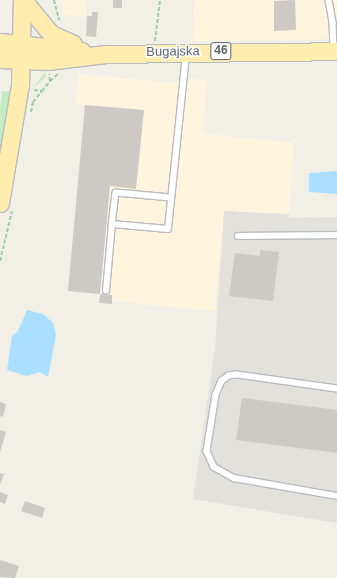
<!DOCTYPE html>
<html>
<head>
<meta charset="utf-8">
<style>
  body { margin:0 }
  #map { position:relative; width:337px; height:578px; overflow:hidden; background:#f2efe7; font-family:Helvetica,sans-serif }
  div>[style] { position:absolute }
  [style*='--x'] { left:calc(var(--x)*1px); top:calc(var(--y)*1px); width:calc(var(--w)*1px); rotate:calc(var(--a)*1deg) }
  .commercial>* { inset:0; background:#fff5df }
  .industrial>* { inset:0; background:#e3e1db }
  .green>* { inset:0; background:#c4ebc1 }
  .water>* { inset:0; background:#aadfff }
  .building>* { inset:0; background:#cdc9c4 }
  .path>* { height:2px; margin-top:-1px; transform-origin:0; background:repeating-linear-gradient(90deg,#99cea5 0 4px,transparent 0 6px) }
  .roads { filter:drop-shadow(1px 0 #b7babf) drop-shadow(-1px 0 #b7babf) drop-shadow(0 1px #b7babf) drop-shadow(0 -1px #b7babf) }
  .service>* { height:5.5px; margin:-2.75px; padding:0 2.75px; transform-origin:2.75px; border-radius:2.75px; background:#fff }
  .primary>* { height:17px; margin:-8.5px; padding:0 8.5px; transform-origin:8.5px; border-radius:8.5px; background:#ffedaf }
  span { translate:-50% -50%; white-space:nowrap; text-align:center; line-height:1.15; -webkit-text-stroke:3px #fff; paint-order:stroke }
  .shield-label span { padding:1px 3px; background:#fff; border:1px solid; border-radius:3px; -webkit-text-stroke-width:0 }
  .shield-label { font-size:12px; color:#5e6369; font-weight:700 }
  .street-label { font-size:13px; color:#5e6369 }
</style>
</head>
<body>
<div id="map">
  <div class="commercial">
    <i style="clip-path:polygon(60px 0,87px 0,86px 17px,64px 15px)"></i>
    <i style="clip-path:polygon(194px 0,337px 0,337px 37px,319px 40px,193px 41px)"></i>
    <i style="clip-path:polygon(78px 74px,187px 84px,188px 79px,207px 80px,203px 134px,294px 143px,289px 214px,224px 212px,215px 311px,112px 301px,112px 304px,99px 303px,85px 105px,75px 104px)"></i>
  </div>
  <div class="industrial">
    <i style="clip-path:polygon(224px 211px,289px 214px,289px 218px,337px 217px,337px 523px,193px 499px,215px 348px)"></i>
  </div>
  <div class="green">
    <i style="clip-path:polygon(45px 72px,46px 75px,43px 80px,34px 87px)"></i>
    <i style="clip-path:polygon(2px 91px,10px 92px,0 156px,0 109px)"></i>
  </div>
  <div class="water">
    <i style="clip-path:polygon(337px 171px,337px 194px,309px 192px,309px 173px)"></i>
    <i style="clip-path:polygon(27px 310px,43px 314px,53px 323px,56px 335px,48px 377px,40px 372px,27px 376px,7px 370px,12px 336px,18px 331px)"></i>
  </div>
  <div class="building">
    <i style="clip-path:polygon(113px 0,122px 0,122px 8px,113px 8px)"></i>
    <i style="clip-path:polygon(295px 0,296px 30px,274px 31px,274px 1px)"></i>
    <i style="clip-path:polygon(92px 12px,98px 12px,96px 37px,86px 36px,87px 16px,92px 16px)"></i>
    <i style="clip-path:polygon(85px 105px,144px 110px,136px 189px,110px 186px,100px 294px,68px 291px)"></i>
    <i style="clip-path:polygon(260px 250px,279px 252px,273px 301px,229px 296px,235px 253px,260px 256px)"></i>
    <i style="clip-path:polygon(100px 294px,112px 295px,112px 304px,99px 303px)"></i>
    <i style="clip-path:polygon(242px 398px,337px 410px,337px 453px,236px 440px)"></i>
    <i style="clip-path:polygon(0 402px,6px 404px,3px 417px,0 416px)"></i>
    <i style="clip-path:polygon(0 430px,6px 432px,0 452px)"></i>
    <i style="clip-path:polygon(0 473px,4px 474px,0 485px)"></i>
    <i style="clip-path:polygon(0 492px,8px 495px,5px 504px,0 502px)"></i>
    <i style="clip-path:polygon(25px 501px,45px 508px,42px 518px,21px 511px)"></i>
    <i style="clip-path:polygon(0 560px,19px 566px,15px 578px,0 577px)"></i>
  </div>
  <div class="path">
    <i style="--x:54;--y:0;--w:21;--a:76"></i>
    <i style="--x:155;--y:41;--w:41;--a:-83"></i>
    <i style="--x:50;--y:81;--w:11;--a:-41"></i>
    <i style="--x:34;--y:90;--w:8;--a:7"></i>
    <i style="--x:42;--y:91;--w:13;--a:-51"></i>
    <i style="--x:50;--y:81;--w:7;--a:-98"></i>
    <i style="--x:31;--y:112;--w:10;--a:-79"></i>
    <i style="--x:33;--y:102;--w:14;--a:-51"></i>
    <i style="--x:0;--y:261;--w:51;--a:-76.5"></i>
  </div>
  <div class="roads">
    <div class="service">
      <i style="--x:329;--y:0;--w:22;--a:80"></i>
      <i style="--x:333;--y:22;--w:28;--a:88"></i>
      <i style="--x:171;--y:198;--w:55;--a:-174.8"></i>
      <i style="--x:116;--y:193;--w:31;--a:97"></i>
      <i style="--x:112;--y:224;--w:56;--a:5.1"></i>
      <i style="--x:168;--y:229;--w:176;--a:-84.1"></i>
      <i style="--x:238;--y:236;--w:99;--a:-0.6"></i>
      <i style="--x:106;--y:291;--w:67;--a:-84.9"></i>
      <i style="--x:337;--y:389;--w:101;--a:-172"></i>
      <i style="--x:237;--y:375;--w:8;--a:173"></i>
      <i style="--x:229;--y:376;--w:9;--a:144"></i>
      <i style="--x:222;--y:381;--w:15;--a:113"></i>
      <i style="--x:216;--y:395;--w:57;--a:99.1"></i>
      <i style="--x:207;--y:451;--w:17;--a:66"></i>
      <i style="--x:214;--y:467;--w:23;--a:29"></i>
      <i style="--x:234;--y:478;--w:105;--a:9.9"></i>
    </div>
    <div class="primary">
      <i style="--x:23;--y:0;--w:44;--a:50.5"></i>
      <i style="--x:51;--y:34;--w:24;--a:24"></i>
      <i style="--x:0;--y:42;--w:82;--a:6.3"></i>
      <i style="--x:0;--y:59;--w:47;--a:2.4"></i>
      <i style="--x:47;--y:61;--w:59;--a:-6.8"></i>
      <i style="--x:106;--y:54;--w:231;--a:-0.7"></i>
      <i style="--x:0;--y:203;--w:120;--a:-80.4"></i>
      <i style="--x:20;--y:85;--w:85;--a:-88.7"></i>
    </div>
  </div>
  <div class="shield-label">
    <span style="left:221px;top:51px">46</span>
  </div>
  <div class="street-label">
    <span style="left:173px;top:52px;rotate:-1deg">Bugajska</span>
  </div>
</div>
</body>
</html>
